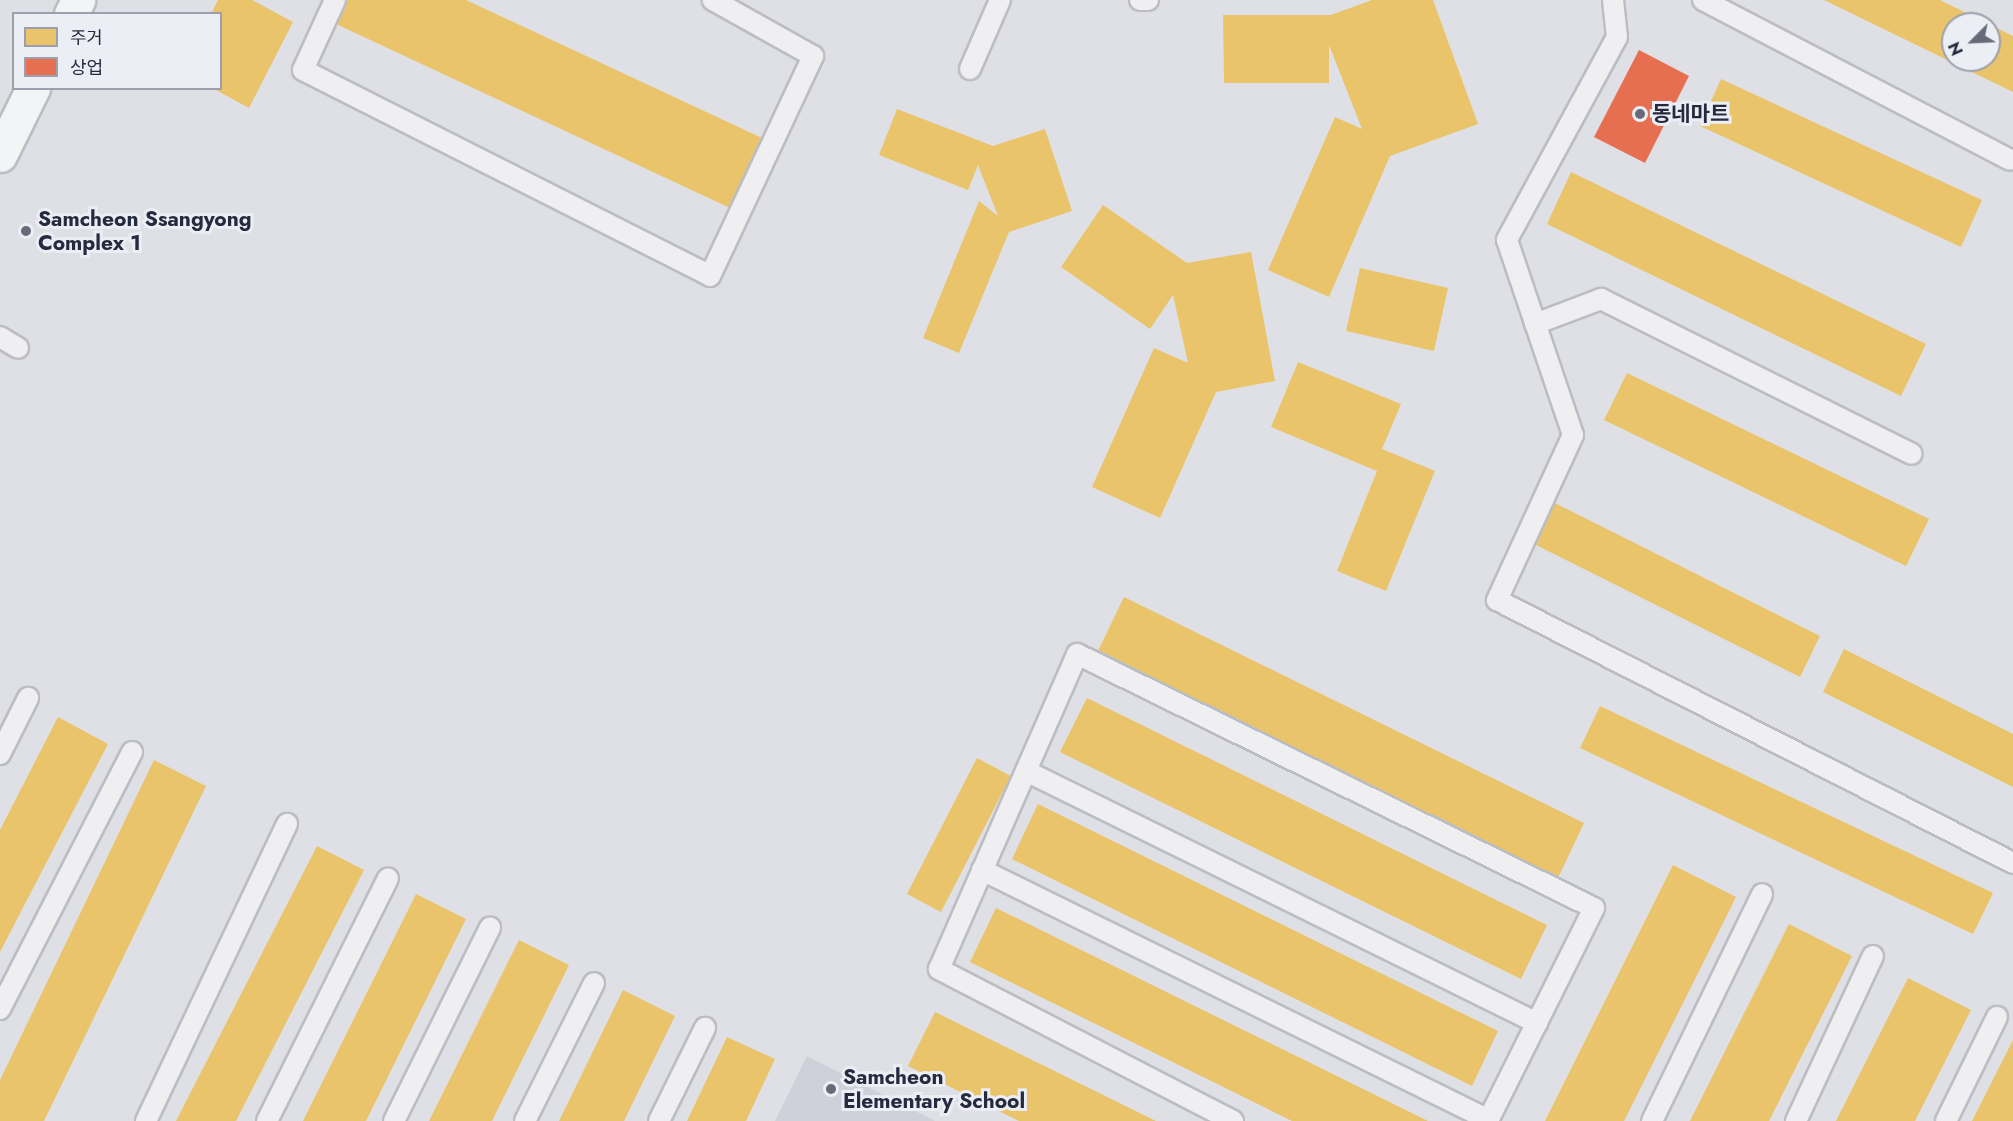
<!DOCTYPE html>
<html>
<head>
<meta charset="utf-8">
<style>
  body { margin:0 }
  #map { position:relative; width:2013px; height:1121px; overflow:hidden; background:#dfe0e5; font-family:Jost,"Noto Sans KR",sans-serif }
  div>[style] { position:absolute }
  [style*='--x'] { left:calc(var(--x)*1px); top:calc(var(--y)*1px); width:calc(var(--w)*1px); rotate:calc(var(--a)*1deg) }
  .built>* { inset:0; background:#cfd1da }
  .homes>* { inset:0; background:#e9c46a }
  .shops>* { inset:0; background:#e76f51 }
  .roads { filter:drop-shadow(2px 0 #bcbdc2) drop-shadow(-2px 0 #bcbdc2) drop-shadow(0 2px #bcbdc2) drop-shadow(0 -2px #bcbdc2) }
  .lane>* { height:20px; margin:-10px; padding:0 10px; transform-origin:10px; border-radius:10px; background:#efeff2 }
  .secondary>* { height:33px; margin:-16.5px; padding:0 16.5px; transform-origin:16.5px; border-radius:16.5px; background:#f3f4f6 }
  .dots>* { width:16px; height:16px; translate:-50% -50%; box-sizing:border-box; border:3px solid #eceef5; border-radius:50% }
  span { translate:-50% -50%; white-space:nowrap; text-align:center; line-height:1.15; -webkit-text-stroke:6px #eceef5; paint-order:stroke }
  .poi-label { font-size:21px; color:#262a3e; font-weight:700 }
  .left { translate:0 -50%; text-align:left }
  .legend { position:absolute; left:12px; top:12px; width:210px; height:78px; box-sizing:border-box; background:#eceef5; border:2px solid #9da0ac; margin:0; padding:8px 10px; list-style:none; font-size:18px; color:#262a3e }
  .legend li { display:flex; align-items:center; gap:12px; height:30px }
  .legend b { width:30px; border:2px solid #9da0ac }
  .north { position:absolute; left:1941px; top:12px; width:60px; height:60px; box-sizing:border-box; background:#eceef5; border:2px solid #9da0ac; border-radius:50%; rotate:246deg; font-size:16px; font-weight:700; line-height:24px; text-align:center; color:#262a3e }
  .north::after { content:''; display:block; margin:auto; width:21px; height:27px; background:#676a78; clip-path:polygon(50% 0,100% 100%,50% 72%,0 100%) }
</style>
</head>
<body>
<div id="map">
  <div class="built">
    <i style="clip-path:polygon(807px 1056px,935px 1121px,775px 1121px)"></i>
  </div>
  <div class="homes">
    <i style="clip-path:polygon(218px 0,252px 0,293px 22px,249px 108px,212px 88px,220px 88px,220px 14px,211px 14px)"></i>
    <i style="clip-path:polygon(346px 0,466px 0,762px 138px,730px 208px,336px 24px)"></i>
    <i style="clip-path:polygon(1372px 0,1433px 0,1478px 124px,1390px 156px,1329px 297px,1268px 270px,1335px 117px,1362px 129px,1329px 45px,1329px 83px,1224px 83px,1223px 15px,1331px 15px)"></i>
    <i style="clip-path:polygon(evenodd,1824px 0,1940px 0,2013px 36px,2013px 92px,1824px 0,1953px 24px,1989px 24px,1989px 60px,1953px 60px,1953px 24px)"></i>
    <i style="clip-path:polygon(1721px 79px,1982px 200px,1961px 247px,1700px 126px)"></i>
    <i style="clip-path:polygon(897px 109px,993px 146px,1045px 129px,1072px 211px,1009px 232px,959px 353px,923px 338px,979px 201px,998px 216px,978px 165px,968px 190px,879px 155px)"></i>
    <i style="clip-path:polygon(1571px 172px,1926px 344px,1901px 396px,1547px 224px)"></i>
    <i style="clip-path:polygon(1103px 205px,1187px 263px,1251px 252px,1275px 381px,1216px 392px,1160px 518px,1092px 487px,1154px 348px,1188px 363px,1173px 295px,1150px 329px,1061px 267px)"></i>
    <i style="clip-path:polygon(1360px 268px,1448px 288px,1434px 351px,1346px 331px)"></i>
    <i style="clip-path:polygon(1298px 362px,1401px 404px,1382px 449px,1435px 471px,1386px 591px,1337px 571px,1377px 471px,1271px 427px)"></i>
    <i style="clip-path:polygon(1627px 373px,1929px 519px,1906px 566px,1604px 420px)"></i>
    <i style="clip-path:polygon(1551px 501px,1820px 636px,1800px 677px,1530px 542px)"></i>
    <i style="clip-path:polygon(1124px 597px,1584px 823px,1558px 878px,1098px 651px)"></i>
    <i style="clip-path:polygon(1844px 649px,2013px 734px,2013px 787px,1823px 692px)"></i>
    <i style="clip-path:polygon(1087px 698px,1547px 925px,1521px 979px,1060px 752px)"></i>
    <i style="clip-path:polygon(1600px 706px,1993px 893px,1973px 934px,1580px 748px)"></i>
    <i style="clip-path:polygon(58px 717px,108px 744px,0 952px,0 830px)"></i>
    <i style="clip-path:polygon(977px 758px,1011px 776px,941px 912px,907px 894px)"></i>
    <i style="clip-path:polygon(154px 760px,206px 786px,44px 1121px,0 1121px,0 1080px)"></i>
    <i style="clip-path:polygon(1038px 804px,1498px 1031px,1472px 1086px,1012px 859px)"></i>
    <i style="clip-path:polygon(317px 846px,364px 870px,236px 1121px,176px 1121px)"></i>
    <i style="clip-path:polygon(1673px 865px,1736px 897px,1624px 1121px,1545px 1121px)"></i>
    <i style="clip-path:polygon(416px 894px,466px 919px,366px 1121px,303px 1121px)"></i>
    <i style="clip-path:polygon(996px 908px,1428px 1121px,1292px 1121px,970px 962px)"></i>
    <i style="clip-path:polygon(1789px 924px,1852px 956px,1769px 1121px,1690px 1121px)"></i>
    <i style="clip-path:polygon(519px 940px,569px 965px,492px 1121px,429px 1121px)"></i>
    <i style="clip-path:polygon(1908px 978px,1971px 1010px,1915px 1121px,1836px 1121px)"></i>
    <i style="clip-path:polygon(623px 990px,675px 1016px,624px 1121px,559px 1121px)"></i>
    <i style="clip-path:polygon(935px 1012px,1156px 1121px,1019px 1121px,908px 1066px)"></i>
    <i style="clip-path:polygon(727px 1037px,775px 1059px,746px 1121px,687px 1121px)"></i>
    <i style="clip-path:polygon(2013px 1040px,2013px 1121px,1972px 1121px)"></i>
  </div>
  <div class="shops">
    <i style="clip-path:polygon(1639px 50px,1689px 76px,1645px 163px,1594px 137px)"></i>
  </div>
  <div class="roads">
    <div class="lane">
      <i style="--x:335;--y:0;--w:77;--a:114.6"></i>
      <i style="--x:303;--y:70;--w:456;--a:26.8"></i>
      <i style="--x:710;--y:276;--w:243;--a:-64.9"></i>
      <i style="--x:813;--y:56;--w:115;--a:-150.8"></i>
      <i style="--x:1140;--y:0;--w:8;--a:0"></i>
      <i style="--x:1613;--y:0;--w:37;--a:84"></i>
      <i style="--x:1617;--y:37;--w:231;--a:118.5"></i>
      <i style="--x:1507;--y:240;--w:206;--a:71.3"></i>
      <i style="--x:1573;--y:435;--w:182;--a:114.7"></i>
      <i style="--x:1497;--y:600;--w:579;--a:27.01"></i>
      <i style="--x:1703;--y:0;--w:346;--a:27.5"></i>
      <i style="--x:970;--y:69;--w:75;--a:-66.5"></i>
      <i style="--x:1535;--y:324;--w:71;--a:-20.7"></i>
      <i style="--x:1601;--y:299;--w:347;--a:26.5"></i>
      <i style="--x:0;--y:337;--w:21;--a:31"></i>
      <i style="--x:0;--y:754;--w:63;--a:-63.4"></i>
      <i style="--x:1026;--y:771;--w:570;--a:26.25"></i>
      <i style="--x:982;--y:870;--w:565;--a:26.25"></i>
      <i style="--x:0;--y:1009;--w:289;--a:-62.8"></i>
      <i style="--x:146;--y:1121;--w:329;--a:-64.6"></i>
      <i style="--x:267;--y:1121;--w:271;--a:-63.5"></i>
      <i style="--x:394;--y:1121;--w:216;--a:-63.6"></i>
      <i style="--x:525;--y:1121;--w:154;--a:-63.4"></i>
      <i style="--x:659;--y:1121;--w:104;--a:-63.7"></i>
      <i style="--x:1233;--y:1121;--w:331;--a:-152.7"></i>
      <i style="--x:939;--y:969;--w:344;--a:-66.3"></i>
      <i style="--x:1077;--y:654;--w:576;--a:26.16"></i>
      <i style="--x:1594;--y:908;--w:238;--a:116.5"></i>
      <i style="--x:1652;--y:1121;--w:252;--a:-64.1"></i>
      <i style="--x:1796;--y:1121;--w:182;--a:-65"></i>
      <i style="--x:1946;--y:1121;--w:116;--a:-63.9"></i>
    </div>
    <div class="secondary">
      <i style="--x:71;--y:14;--w:16;--a:-63"></i>
      <i style="--x:0;--y:155;--w:75;--a:-63.8"></i>
    </div>
  </div>
  <div class="dots">
    <i style="left:1640px;top:114px;background:#676a78"></i>
    <i style="left:26px;top:231px;background:#676a78"></i>
    <i style="left:831px;top:1089px;background:#676a78"></i>
  </div>
  <div class="poi-label">
    <span class="left" style="left:1652px;top:114px">동네마트</span>
    <span class="left" style="left:38px;top:231px">Samcheon Ssangyong<br>Complex 1</span>
    <span class="left" style="left:843px;top:1089px">Samcheon<br>Elementary School</span>
  </div>
  <ul class="legend">
  <li><b style="height:16px;background:#e9c46a"></b>주거</li>
  <li><b style="height:16px;background:#e76f51"></b>상업</li>
  </ul>
  <div class="north">N</div>
</div>
</body>
</html>
